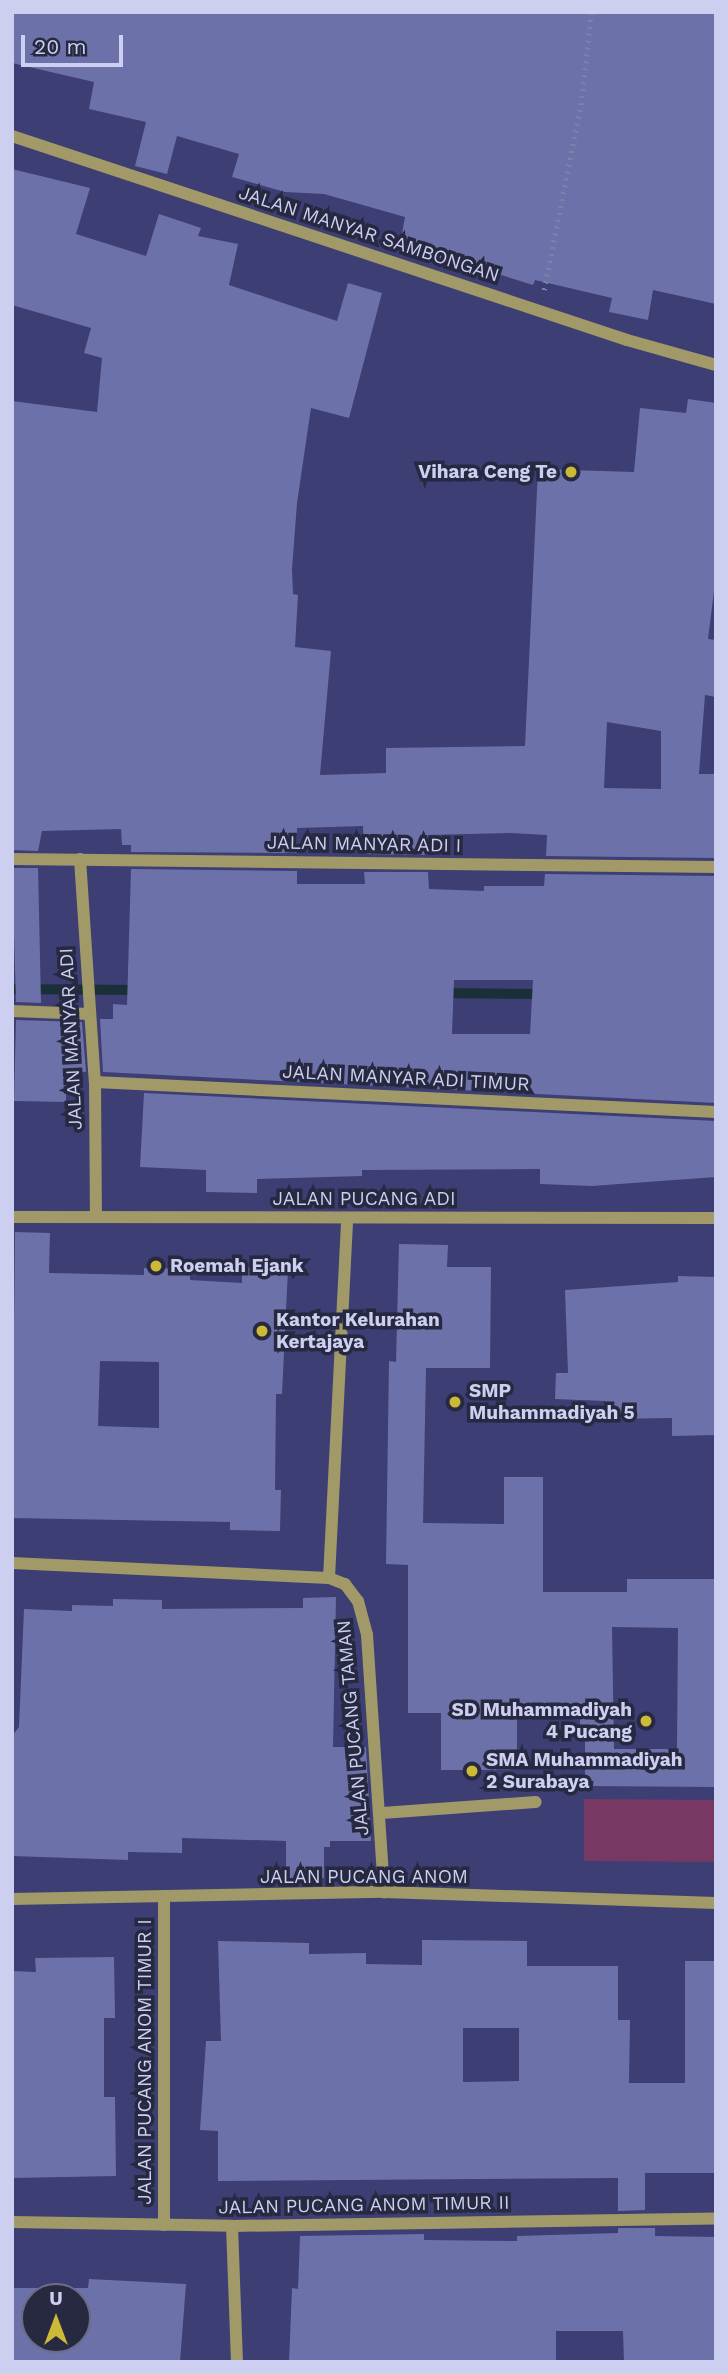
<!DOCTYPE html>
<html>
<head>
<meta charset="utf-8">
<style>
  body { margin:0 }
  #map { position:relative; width:728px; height:2374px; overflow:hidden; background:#3d3e73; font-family:"Work Sans",sans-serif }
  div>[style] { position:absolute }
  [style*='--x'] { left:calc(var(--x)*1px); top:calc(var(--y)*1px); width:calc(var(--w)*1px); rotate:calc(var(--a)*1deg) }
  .green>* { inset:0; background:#773964 }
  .stream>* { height:10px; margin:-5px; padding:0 5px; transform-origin:5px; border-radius:5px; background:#1a3038 }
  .building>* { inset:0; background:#6d71aa }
  .path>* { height:4.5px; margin-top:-2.25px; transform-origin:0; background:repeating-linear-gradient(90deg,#7e7fab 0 2px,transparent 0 7px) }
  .minor>* { height:12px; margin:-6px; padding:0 6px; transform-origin:6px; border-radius:6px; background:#a19967 }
  .dots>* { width:19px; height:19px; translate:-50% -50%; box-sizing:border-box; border:4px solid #272941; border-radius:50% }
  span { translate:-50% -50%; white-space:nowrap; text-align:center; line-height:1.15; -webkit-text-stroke:7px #272941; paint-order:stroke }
  .street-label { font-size:19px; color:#cccfef }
  .poi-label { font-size:19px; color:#cccfef; font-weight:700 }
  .right { translate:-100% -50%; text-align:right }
  .left { translate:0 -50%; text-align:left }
  .frame { position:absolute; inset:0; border:14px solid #cccfef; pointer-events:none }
  .north { position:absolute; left:21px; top:2283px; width:70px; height:70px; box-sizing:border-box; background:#272941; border:2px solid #696b87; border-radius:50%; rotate:0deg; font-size:19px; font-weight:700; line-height:28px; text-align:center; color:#cccfef }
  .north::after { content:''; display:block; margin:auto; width:24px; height:32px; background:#ccb938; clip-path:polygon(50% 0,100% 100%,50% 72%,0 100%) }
  .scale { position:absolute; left:21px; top:35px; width:102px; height:32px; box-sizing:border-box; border:4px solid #cccfef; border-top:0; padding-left:9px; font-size:21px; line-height:24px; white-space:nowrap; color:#cccfef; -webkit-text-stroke:5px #272941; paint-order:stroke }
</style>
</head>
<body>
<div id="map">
  <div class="green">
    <i style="clip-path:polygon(584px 1799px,716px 1800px,716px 1862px,584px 1861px)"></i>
  </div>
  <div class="stream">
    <i style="--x:12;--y:989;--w:127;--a:0.5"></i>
    <i style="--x:442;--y:993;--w:103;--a:0.6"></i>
  </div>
  <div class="building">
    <i style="clip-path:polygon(12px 12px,716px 12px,716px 304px,653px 290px,648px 320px,609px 312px,612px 298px,535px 280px,533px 285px,466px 264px,399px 251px,405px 217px,324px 194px,285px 192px,232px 177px,239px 154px,177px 136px,167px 174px,135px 166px,146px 122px,89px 109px,94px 82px,12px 63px)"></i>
    <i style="clip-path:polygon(evenodd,12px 169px,90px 188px,76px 234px,146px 256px,159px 214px,201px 228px,198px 236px,238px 244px,229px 285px,337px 321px,348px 283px,382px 293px,349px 418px,311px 408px,297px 503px,292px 569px,293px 594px,298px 595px,295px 647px,331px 651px,320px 775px,386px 773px,386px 748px,525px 746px,538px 469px,634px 472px,640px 408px,686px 413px,688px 399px,716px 403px,716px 575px,708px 639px,716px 640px,716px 697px,705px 695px,699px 774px,716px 774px,716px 858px,546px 856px,547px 835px,511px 833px,428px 835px,428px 855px,364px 854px,363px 826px,297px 828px,297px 853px,131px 852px,131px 845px,122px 845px,121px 829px,42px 831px,38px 851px,12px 850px,12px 401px,97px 412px,102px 358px,84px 353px,91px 328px,12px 305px,12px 169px,607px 722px,661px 731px,661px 789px,604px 788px,607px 722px)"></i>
    <i style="clip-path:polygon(12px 868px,38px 868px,41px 1003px,16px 1002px)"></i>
    <i style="clip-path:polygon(evenodd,131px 869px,297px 871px,297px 884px,365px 884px,364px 872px,428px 872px,429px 889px,484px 891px,484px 886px,544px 886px,545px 874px,716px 876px,716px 1103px,103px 1072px,100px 1019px,113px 1019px,113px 1004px,127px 1005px,131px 869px,454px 980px,533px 980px,530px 1034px,452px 1034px,454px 980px)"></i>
    <i style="clip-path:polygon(16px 1020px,82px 1022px,86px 1072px,66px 1071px,66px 1102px,14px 1101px)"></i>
    <i style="clip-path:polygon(144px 1093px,716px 1121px,716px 1177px,592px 1186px,540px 1184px,540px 1169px,362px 1170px,362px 1176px,257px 1179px,257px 1193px,206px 1192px,206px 1170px,140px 1167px)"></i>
    <i style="clip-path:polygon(evenodd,15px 1232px,50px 1233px,49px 1273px,144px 1275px,144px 1268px,190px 1269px,190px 1280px,242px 1283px,242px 1267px,288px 1269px,282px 1394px,276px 1394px,275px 1490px,281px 1490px,280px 1531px,230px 1530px,230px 1522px,12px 1518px,15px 1232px,100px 1361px,159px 1362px,159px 1428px,98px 1426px,100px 1361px)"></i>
    <i style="clip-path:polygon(evenodd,399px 1244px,448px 1245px,447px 1267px,491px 1267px,490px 1368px,426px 1368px,423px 1523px,504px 1524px,504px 1477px,543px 1477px,543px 1592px,627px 1592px,627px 1579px,716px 1579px,716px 1787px,585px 1786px,585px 1727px,580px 1727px,580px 1714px,517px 1714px,517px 1770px,441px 1770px,441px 1713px,408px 1713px,408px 1565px,386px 1564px,389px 1361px,396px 1362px,399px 1244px,612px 1627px,678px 1628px,677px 1749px,614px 1749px,612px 1627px)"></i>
    <i style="clip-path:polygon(678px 1276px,716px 1277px,716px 1435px,672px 1436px,672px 1418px,605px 1419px,605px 1401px,555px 1399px,556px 1373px,568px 1373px,565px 1290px,678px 1282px)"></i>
    <i style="clip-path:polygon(336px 1597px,333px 1747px,366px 1747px,371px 1841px,330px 1841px,330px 1847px,324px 1847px,324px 1878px,286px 1878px,286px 1841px,182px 1838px,182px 1853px,128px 1852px,128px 1860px,12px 1856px,12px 1736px,19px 1727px,24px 1609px,72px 1611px,72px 1605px,113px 1606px,113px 1599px,162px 1600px,162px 1609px,303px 1608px,303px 1598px)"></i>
    <i style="clip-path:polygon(evenodd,422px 1940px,527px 1941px,527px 1966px,618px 1966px,618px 2020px,630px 2020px,629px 2083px,685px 2083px,685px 1961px,716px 1961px,716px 2173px,645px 2173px,645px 2210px,618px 2211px,618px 2178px,218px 2181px,218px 2131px,200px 2130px,206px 2041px,221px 2041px,218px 1941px,309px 1943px,309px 1954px,366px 1953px,366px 1964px,422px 1965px,422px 1940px,463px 2028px,519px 2028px,519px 2081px,463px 2082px,463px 2028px)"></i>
    <i style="clip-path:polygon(114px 1957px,115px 2018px,104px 2018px,104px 2097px,115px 2097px,116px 2176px,12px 2178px,12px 1971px,36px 1972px,35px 1958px)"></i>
    <i style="clip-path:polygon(618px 2228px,655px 2228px,655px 2236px,716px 2237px,716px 2362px,624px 2362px,623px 2331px,556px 2331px,556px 2362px,289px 2362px,292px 2288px,298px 2289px,300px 2236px,424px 2234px,424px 2240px,517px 2241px,517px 2236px,618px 2233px)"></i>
    <i style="clip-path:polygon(evenodd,89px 2279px,186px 2284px,180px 2362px,12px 2362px,12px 2288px,88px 2288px,89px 2279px,35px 2297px,77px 2297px,77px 2339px,35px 2339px,35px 2297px)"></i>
  </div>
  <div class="path">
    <i style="--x:544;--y:290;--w:196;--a:-78.8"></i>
    <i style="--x:582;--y:98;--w:86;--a:-84"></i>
  </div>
  <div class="minor">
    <i style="--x:12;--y:136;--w:648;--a:18.35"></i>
    <i style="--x:627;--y:340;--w:92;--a:15.7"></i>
    <i style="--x:12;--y:859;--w:704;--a:0.65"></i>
    <i style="--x:80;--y:859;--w:224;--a:86.2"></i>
    <i style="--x:95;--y:1082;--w:135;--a:89.6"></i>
    <i style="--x:12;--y:1011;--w:78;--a:2.2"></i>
    <i style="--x:95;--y:1082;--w:622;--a:2.77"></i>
    <i style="--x:12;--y:1217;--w:704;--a:0.08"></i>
    <i style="--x:12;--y:1563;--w:317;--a:2.7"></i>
    <i style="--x:329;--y:1578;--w:17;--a:21"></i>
    <i style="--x:345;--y:1584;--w:21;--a:53"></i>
    <i style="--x:358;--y:1601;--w:35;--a:75"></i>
    <i style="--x:367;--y:1635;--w:258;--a:86.2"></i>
    <i style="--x:329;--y:1578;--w:360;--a:-87.1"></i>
    <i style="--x:382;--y:1813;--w:154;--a:-4.1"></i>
    <i style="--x:12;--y:1899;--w:372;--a:-1.1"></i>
    <i style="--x:384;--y:1892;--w:332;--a:1.9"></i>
    <i style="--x:164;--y:1899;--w:326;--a:90"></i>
    <i style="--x:12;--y:2222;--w:220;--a:1"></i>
    <i style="--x:232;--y:2226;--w:484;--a:-0.9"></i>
    <i style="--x:232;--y:2226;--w:136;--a:87.9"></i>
  </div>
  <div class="dots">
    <i style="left:571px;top:472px;background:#ccb938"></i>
    <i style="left:156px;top:1266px;background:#ccb938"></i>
    <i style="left:262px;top:1331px;background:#ccb938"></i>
    <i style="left:455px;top:1402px;background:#ccb938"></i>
    <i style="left:646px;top:1721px;background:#ccb938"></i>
    <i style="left:472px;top:1771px;background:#ccb938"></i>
  </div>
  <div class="street-label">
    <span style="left:369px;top:234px;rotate:18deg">JALAN MANYAR SAMBONGAN</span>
    <span style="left:364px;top:844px;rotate:1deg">JALAN MANYAR ADI I</span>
    <span style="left:71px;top:1039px;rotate:-93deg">JALAN MANYAR ADI</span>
    <span style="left:406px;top:1078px;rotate:3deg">JALAN MANYAR ADI TIMUR</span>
    <span style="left:364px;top:1199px">JALAN PUCANG ADI</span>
    <span style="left:353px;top:1728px;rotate:-95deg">JALAN PUCANG TAMAN</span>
    <span style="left:364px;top:1877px">JALAN PUCANG ANOM</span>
    <span style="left:145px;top:2062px;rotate:-90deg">JALAN PUCANG ANOM TIMUR I</span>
    <span style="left:364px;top:2205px;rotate:-1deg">JALAN PUCANG ANOM TIMUR II</span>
  </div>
  <div class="poi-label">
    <span class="right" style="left:557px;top:472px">Vihara Ceng Te</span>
    <span class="left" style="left:170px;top:1266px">Roemah Ejank</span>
    <span class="left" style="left:276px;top:1331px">Kantor Kelurahan<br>Kertajaya</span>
    <span class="left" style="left:469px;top:1402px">SMP<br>Muhammadiyah 5</span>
    <span class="right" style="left:632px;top:1721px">SD Muhammadiyah<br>4 Pucang</span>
    <span class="left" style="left:486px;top:1771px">SMA Muhammadiyah<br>2 Surabaya</span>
  </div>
  <div class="frame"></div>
  <div class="north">U</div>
  <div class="scale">20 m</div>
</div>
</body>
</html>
